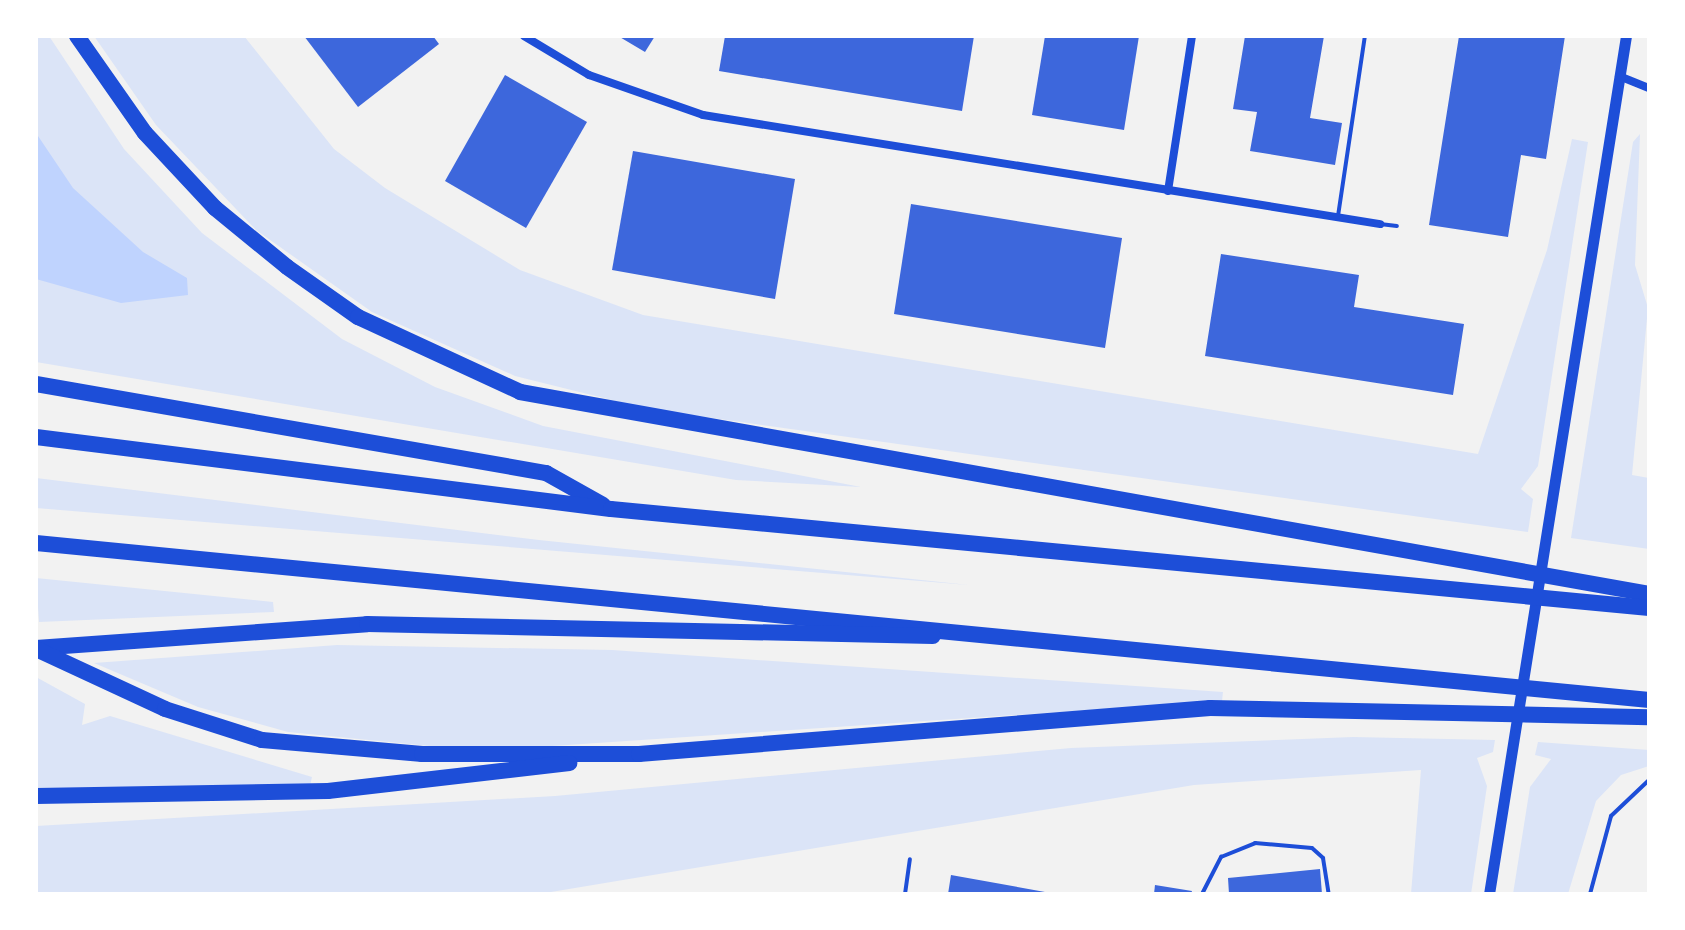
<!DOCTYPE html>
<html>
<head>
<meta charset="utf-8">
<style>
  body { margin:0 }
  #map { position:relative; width:1685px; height:930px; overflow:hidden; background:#f2f2f2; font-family:"Golos Text",sans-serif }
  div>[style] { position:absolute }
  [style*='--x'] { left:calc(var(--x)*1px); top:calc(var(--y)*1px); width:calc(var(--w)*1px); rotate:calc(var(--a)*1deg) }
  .green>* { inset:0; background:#dbe4f7 }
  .water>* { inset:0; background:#bfd3fe }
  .building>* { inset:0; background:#3d67dc }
  .service>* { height:4px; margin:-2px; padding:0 2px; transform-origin:2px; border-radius:2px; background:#1d4ed8 }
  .minor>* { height:8px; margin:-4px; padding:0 4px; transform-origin:4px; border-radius:4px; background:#1d4ed8 }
  .tertiary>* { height:11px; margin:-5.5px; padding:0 5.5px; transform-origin:5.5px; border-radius:5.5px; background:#1d4ed8 }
  .motorway>* { height:16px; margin:-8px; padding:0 8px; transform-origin:8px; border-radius:8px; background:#1d4ed8 }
  span { translate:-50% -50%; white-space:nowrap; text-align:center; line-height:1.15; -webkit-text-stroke:6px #fff; paint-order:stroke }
  .frame { position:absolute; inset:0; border:38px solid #fff; pointer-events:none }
</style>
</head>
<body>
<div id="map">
  <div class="green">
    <i style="clip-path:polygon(36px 36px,49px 36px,124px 149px,202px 233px,342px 339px,435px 387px,543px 426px,861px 487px,736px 480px,36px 362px)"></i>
    <i style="clip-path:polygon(94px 36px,244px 36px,334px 149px,385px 188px,520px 270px,643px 315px,1478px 454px,1547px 250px,1572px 139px,1588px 142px,1538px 466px,1521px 489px,1533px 499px,1528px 532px,648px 409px,515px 376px,372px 312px,256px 230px,156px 125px)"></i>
    <i style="clip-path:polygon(1640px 134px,1635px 265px,1648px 308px,1632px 475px,1649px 478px,1649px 549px,1571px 538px,1633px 142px)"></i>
    <i style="clip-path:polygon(36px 478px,539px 540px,969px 585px,36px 508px)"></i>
    <i style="clip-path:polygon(36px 578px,273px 602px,274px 612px,39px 622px)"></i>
    <i style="clip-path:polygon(337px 645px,612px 650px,1223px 692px,1222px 701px,480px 751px,288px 732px,198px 707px,94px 663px)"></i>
    <i style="clip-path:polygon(36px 677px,85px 704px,82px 725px,110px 716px,312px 777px,310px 786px,36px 796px)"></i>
    <i style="clip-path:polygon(1353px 737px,1495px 740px,1493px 752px,1477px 758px,1487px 786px,1471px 894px,1411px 894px,1421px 770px,1194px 785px,539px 894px,36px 894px,36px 826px,555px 796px,1071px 748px)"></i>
    <i style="clip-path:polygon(1538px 742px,1649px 750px,1649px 766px,1621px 775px,1596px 801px,1568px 894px,1513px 894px,1530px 787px,1551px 759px,1535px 755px)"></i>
  </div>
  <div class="water">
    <i style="clip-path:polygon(36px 133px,73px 188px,143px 252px,187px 278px,188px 295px,121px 303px,36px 279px)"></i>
  </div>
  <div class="building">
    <i style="clip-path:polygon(304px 36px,433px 36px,439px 44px,358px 107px)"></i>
    <i style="clip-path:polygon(618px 36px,655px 36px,645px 52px)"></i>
    <i style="clip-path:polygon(725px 36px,974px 36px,962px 111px,719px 71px)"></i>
    <i style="clip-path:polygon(1045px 36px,1139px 36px,1124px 130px,1032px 115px)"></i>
    <i style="clip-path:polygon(1245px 36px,1324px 36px,1310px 118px,1342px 123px,1335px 165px,1250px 151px,1257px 112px,1233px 109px)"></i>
    <i style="clip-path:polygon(1459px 36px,1565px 36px,1546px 159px,1521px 155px,1508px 237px,1429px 225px)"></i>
    <i style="clip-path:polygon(505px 75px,587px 122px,526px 228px,445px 181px)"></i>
    <i style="clip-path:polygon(633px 151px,795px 179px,775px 299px,612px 270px)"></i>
    <i style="clip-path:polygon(911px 204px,1122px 238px,1105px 348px,894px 314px)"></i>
    <i style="clip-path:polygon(1221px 254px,1359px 275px,1354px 307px,1464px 324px,1453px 395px,1205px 356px)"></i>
    <i style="clip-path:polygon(1320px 869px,1322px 894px,1229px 894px,1228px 878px)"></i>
    <i style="clip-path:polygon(951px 875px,1045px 892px,1044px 894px,948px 894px)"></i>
    <i style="clip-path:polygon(1155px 885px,1192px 891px,1191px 894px,1154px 894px)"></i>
  </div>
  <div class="service">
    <i style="--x:1338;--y:216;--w:182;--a:-81.5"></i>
    <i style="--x:1380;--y:224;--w:17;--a:7"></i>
    <i style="--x:905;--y:894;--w:35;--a:-82"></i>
    <i style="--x:1202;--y:894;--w:42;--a:-62.8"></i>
    <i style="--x:1221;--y:857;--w:37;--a:-22"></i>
    <i style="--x:1255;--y:843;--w:57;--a:5"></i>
    <i style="--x:1312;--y:848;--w:15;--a:42"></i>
    <i style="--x:1323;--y:858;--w:36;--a:81"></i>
    <i style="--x:1590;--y:894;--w:81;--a:-74.9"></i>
    <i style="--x:1611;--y:816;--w:52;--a:-43.5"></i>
  </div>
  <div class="minor">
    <i style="--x:524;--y:36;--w:76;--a:31"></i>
    <i style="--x:589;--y:75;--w:121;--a:19.3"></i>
    <i style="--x:703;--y:115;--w:686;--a:9.15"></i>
    <i style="--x:1619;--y:76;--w:32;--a:22"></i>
    <i style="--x:1168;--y:191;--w:157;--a:-81.2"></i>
  </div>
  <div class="tertiary">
    <i style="--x:1489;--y:894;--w:869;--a:-80.93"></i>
  </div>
  <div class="motorway">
    <i style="--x:77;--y:36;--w:118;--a:55"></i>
    <i style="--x:145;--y:133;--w:103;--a:47"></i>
    <i style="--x:215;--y:208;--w:93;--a:39.3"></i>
    <i style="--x:287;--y:267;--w:87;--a:35.2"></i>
    <i style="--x:358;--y:317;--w:179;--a:24.8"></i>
    <i style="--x:520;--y:392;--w:1147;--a:10.14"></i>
    <i style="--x:36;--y:384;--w:518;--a:9.9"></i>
    <i style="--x:546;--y:473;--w:65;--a:29.3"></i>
    <i style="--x:36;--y:437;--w:579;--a:7.14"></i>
    <i style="--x:611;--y:509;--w:1043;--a:5.45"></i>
    <i style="--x:36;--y:543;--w:1621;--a:5.56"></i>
    <i style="--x:36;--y:648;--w:332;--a:-4.1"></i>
    <i style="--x:367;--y:624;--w:566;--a:1.21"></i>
    <i style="--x:36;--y:649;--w:142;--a:24.9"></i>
    <i style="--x:165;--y:709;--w:102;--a:17.7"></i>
    <i style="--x:262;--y:740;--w:161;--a:5"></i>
    <i style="--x:422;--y:754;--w:217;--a:0"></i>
    <i style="--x:639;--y:754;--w:573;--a:-4.61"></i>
    <i style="--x:1210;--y:708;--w:439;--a:1.2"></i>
    <i style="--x:36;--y:796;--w:292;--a:-1"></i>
    <i style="--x:328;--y:791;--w:243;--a:-6.6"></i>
  </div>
  <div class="frame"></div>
</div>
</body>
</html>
